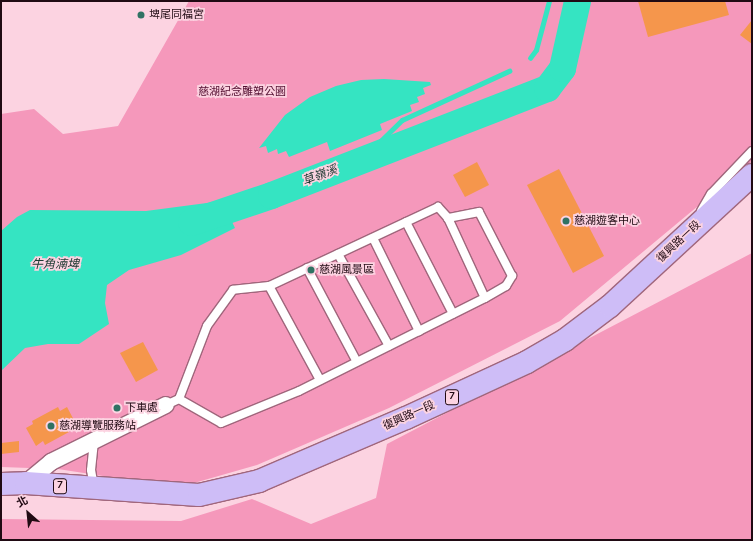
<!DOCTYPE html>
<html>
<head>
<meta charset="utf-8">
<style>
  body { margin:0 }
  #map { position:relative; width:753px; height:541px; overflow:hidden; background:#fcd3e1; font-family:"Nunito Sans","Noto Sans TC",sans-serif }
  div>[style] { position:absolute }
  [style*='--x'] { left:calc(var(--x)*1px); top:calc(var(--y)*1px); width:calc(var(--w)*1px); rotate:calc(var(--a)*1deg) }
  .green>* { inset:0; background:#f598bb }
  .water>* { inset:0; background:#35e4c2 }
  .stream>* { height:4.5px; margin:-2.25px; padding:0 2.25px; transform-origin:2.25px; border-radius:2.25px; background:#35e4c2 }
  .river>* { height:27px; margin:-13.5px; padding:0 13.5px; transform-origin:13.5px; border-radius:13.5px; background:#35e4c2 }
  .building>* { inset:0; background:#f5964c }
  .roads { filter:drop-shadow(1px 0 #a0667c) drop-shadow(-1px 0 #a0667c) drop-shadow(0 1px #a0667c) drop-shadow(0 -1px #a0667c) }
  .service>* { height:8px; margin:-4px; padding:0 4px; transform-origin:4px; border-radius:4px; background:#fff }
  .minor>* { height:16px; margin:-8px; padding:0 8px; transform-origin:8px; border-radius:8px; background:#fff }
  .primary>* { height:22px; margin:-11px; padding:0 11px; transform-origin:11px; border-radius:11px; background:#cebdf7 }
  .dots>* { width:11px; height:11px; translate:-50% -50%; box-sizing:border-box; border:2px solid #fcd3e1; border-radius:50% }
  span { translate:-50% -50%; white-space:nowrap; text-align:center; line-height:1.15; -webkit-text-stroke:3.5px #fcd3e1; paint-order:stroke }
  .shield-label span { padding:1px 3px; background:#fcd3e1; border:1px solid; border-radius:3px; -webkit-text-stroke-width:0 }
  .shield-label { font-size:10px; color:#200a13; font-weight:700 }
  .poi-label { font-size:11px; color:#200a13 }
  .left { translate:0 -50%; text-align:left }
  .park-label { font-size:11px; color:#530e30 }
  .street-label { font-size:11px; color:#200a13 }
  .water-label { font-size:12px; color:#203b34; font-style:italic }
  .frame { position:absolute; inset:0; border:2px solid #200a13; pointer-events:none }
  .north { position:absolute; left:8px; top:493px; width:40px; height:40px; -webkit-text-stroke:3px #fcd3e1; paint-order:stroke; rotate:333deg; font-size:11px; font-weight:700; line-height:16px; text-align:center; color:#200a13 }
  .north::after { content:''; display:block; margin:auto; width:14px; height:18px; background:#200a13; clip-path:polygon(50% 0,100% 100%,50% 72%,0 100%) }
</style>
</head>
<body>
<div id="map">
  <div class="green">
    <i style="clip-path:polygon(189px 1px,752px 1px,752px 161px,560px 321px,389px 408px,257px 465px,194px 483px,148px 483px,58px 469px,1px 467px,1px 114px,34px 109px,63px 134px,118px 126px)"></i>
    <i style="clip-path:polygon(752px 253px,752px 540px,1px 540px,1px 519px,181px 521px,252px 499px,311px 524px,376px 498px,387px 444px)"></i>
  </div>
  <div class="water">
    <i style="clip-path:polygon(384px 79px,430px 82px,431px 85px,423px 88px,425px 94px,417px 97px,419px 102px,410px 105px,412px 111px,380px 124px,382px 130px,330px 151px,327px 142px,289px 157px,286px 151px,278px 154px,277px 149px,268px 153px,266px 146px,259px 148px,285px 115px,310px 97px,336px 86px,361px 80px)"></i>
    <i style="clip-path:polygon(222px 201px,235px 228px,181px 255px,129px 270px,107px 285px,105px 303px,109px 324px,79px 344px,48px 344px,25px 348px,1px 371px,1px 231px,17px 217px,30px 210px,146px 211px)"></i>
  </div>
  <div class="stream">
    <i style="--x:530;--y:58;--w:10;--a:-53"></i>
    <i style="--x:536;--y:50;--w:51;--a:-75.1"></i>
    <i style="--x:361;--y:160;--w:57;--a:-44.3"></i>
    <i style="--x:402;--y:120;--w:118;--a:-24.6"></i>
  </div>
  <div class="river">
    <i style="--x:191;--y:222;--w:84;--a:-18.6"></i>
    <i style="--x:271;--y:195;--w:296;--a:-21.2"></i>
    <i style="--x:547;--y:88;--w:25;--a:-53"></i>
    <i style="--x:562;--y:68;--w:69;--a:-77.4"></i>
  </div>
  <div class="building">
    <i style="clip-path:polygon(638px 1px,725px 1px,729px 15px,648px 37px)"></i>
    <i style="clip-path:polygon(752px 20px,752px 44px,740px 35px)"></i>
    <i style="clip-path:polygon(477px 162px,489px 185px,465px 197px,453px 175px)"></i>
    <i style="clip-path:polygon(559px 169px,604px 256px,573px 273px,527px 185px)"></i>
    <i style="clip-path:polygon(143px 342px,158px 370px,136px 382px,120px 353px)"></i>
    <i style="clip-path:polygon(58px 407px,60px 411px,67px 407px,76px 424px,68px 428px,69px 432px,45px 445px,43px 441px,36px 446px,26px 428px,33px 424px,32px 421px)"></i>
    <i style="clip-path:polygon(19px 441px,19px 452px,1px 454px,1px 443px)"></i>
  </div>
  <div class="roads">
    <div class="service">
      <i style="--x:701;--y:211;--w:20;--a:-60"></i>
      <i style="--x:711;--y:194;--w:59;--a:-46.4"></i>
      <i style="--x:448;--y:218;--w:88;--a:65.2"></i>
      <i style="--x:406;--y:222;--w:103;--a:62.9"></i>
      <i style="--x:373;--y:238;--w:104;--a:63.7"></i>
      <i style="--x:338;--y:254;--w:105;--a:61"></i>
      <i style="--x:307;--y:268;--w:106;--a:62"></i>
      <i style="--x:269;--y:286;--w:107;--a:61.5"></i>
      <i style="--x:166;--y:405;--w:14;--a:-25"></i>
      <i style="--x:179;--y:399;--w:48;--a:29.7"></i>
      <i style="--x:221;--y:423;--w:84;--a:-22.3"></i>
      <i style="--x:299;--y:391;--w:208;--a:-26.6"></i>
      <i style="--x:485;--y:298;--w:24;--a:-30"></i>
      <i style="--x:506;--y:286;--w:12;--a:-59"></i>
      <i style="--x:512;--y:276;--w:72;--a:-117.3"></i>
      <i style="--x:479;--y:212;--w:32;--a:169"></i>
      <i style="--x:448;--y:218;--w:15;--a:-132"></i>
      <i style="--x:438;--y:207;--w:187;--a:154.9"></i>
      <i style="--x:269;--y:286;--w:36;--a:174"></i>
      <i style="--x:233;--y:290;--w:44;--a:125.8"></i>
      <i style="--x:207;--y:326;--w:78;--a:111"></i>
      <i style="--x:94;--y:487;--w:17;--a:-100"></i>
      <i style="--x:91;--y:470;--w:29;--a:-84"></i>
    </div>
    <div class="minor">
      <i style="--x:26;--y:483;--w:33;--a:-40"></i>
      <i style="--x:51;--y:462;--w:128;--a:-26.4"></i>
    </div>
    <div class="primary">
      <i style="--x:1;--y:484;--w:25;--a:-2"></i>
      <i style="--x:26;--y:483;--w:173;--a:4"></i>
      <i style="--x:199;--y:495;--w:62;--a:-13.1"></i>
      <i style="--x:259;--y:481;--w:160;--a:-23.2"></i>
      <i style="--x:406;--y:418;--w:133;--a:-24.8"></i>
      <i style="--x:527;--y:362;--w:44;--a:-30.1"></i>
      <i style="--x:565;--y:340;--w:56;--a:-37.1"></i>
      <i style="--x:610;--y:306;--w:193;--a:-42.7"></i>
    </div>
  </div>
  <div class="dots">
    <i style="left:141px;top:15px;background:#307263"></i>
    <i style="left:566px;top:221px;background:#307263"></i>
    <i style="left:311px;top:270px;background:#307263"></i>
    <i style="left:117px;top:408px;background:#307263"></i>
    <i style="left:51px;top:426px;background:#307263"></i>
  </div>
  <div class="shield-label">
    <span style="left:452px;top:397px">7</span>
    <span style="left:60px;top:486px">7</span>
  </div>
  <div class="poi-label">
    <span class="left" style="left:149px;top:15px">埤尾同福宮</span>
    <span class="left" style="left:574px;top:221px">慈湖遊客中心</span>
    <span class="left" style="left:319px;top:270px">慈湖風景區</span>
    <span class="left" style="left:125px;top:408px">下車處</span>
    <span class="left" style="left:59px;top:426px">慈湖導覽服務站</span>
  </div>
  <div class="park-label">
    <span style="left:242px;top:92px">慈湖紀念雕塑公園</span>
  </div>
  <div class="street-label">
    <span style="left:679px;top:242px;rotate:-43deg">復興路一段</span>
    <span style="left:409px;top:416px;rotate:-24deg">復興路一段</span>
  </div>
  <div class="water-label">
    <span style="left:320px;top:176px;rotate:-21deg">草嶺溪</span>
    <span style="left:55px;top:265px">牛角湳埤</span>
  </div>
  <div class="frame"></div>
  <div class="north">北</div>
</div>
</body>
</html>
